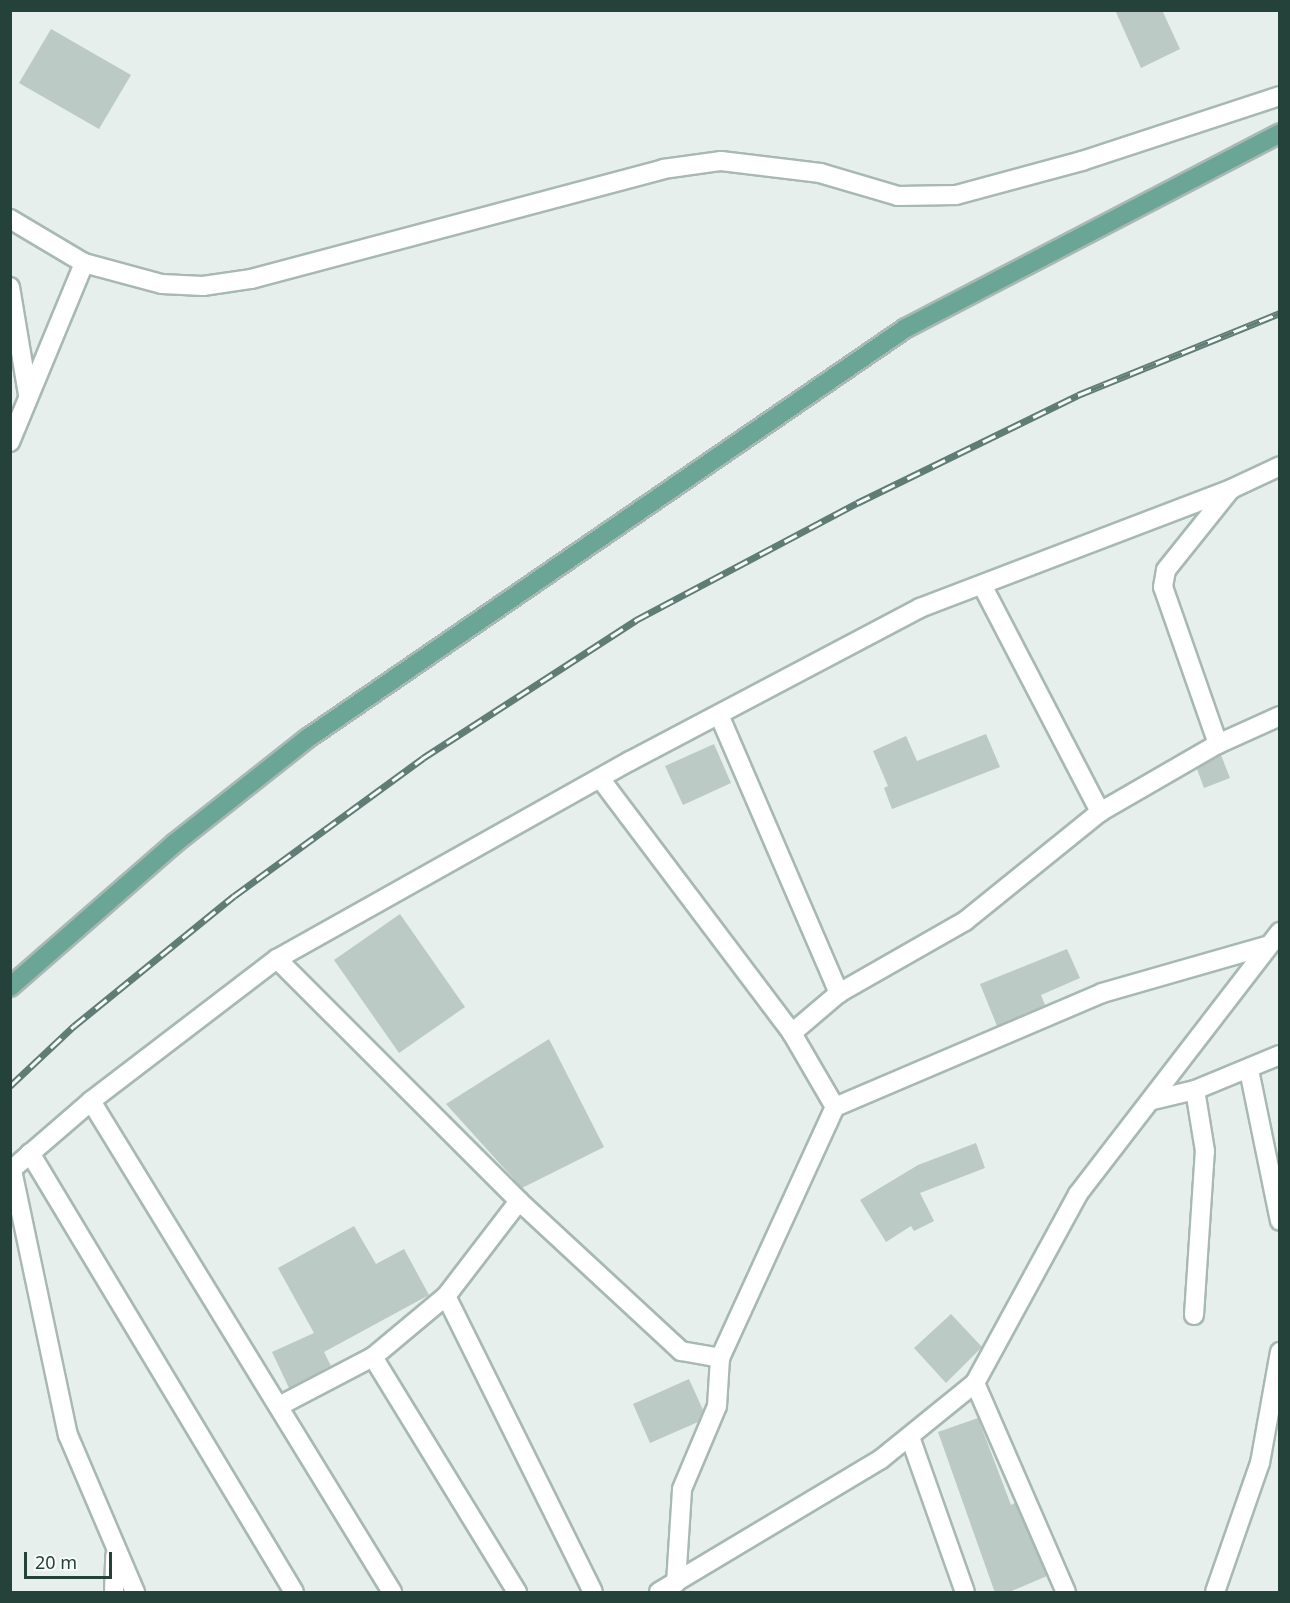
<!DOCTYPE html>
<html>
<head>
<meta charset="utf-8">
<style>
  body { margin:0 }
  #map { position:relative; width:1290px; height:1603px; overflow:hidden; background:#e6efeb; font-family:"Noto Sans",sans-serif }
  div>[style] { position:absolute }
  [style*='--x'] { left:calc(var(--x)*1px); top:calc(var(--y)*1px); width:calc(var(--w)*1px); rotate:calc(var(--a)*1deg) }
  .building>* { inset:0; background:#bbcac4 }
  .roads { filter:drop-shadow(2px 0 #a8b8b2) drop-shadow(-2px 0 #a8b8b2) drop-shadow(0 2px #a8b8b2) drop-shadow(0 -2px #a8b8b2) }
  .street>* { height:18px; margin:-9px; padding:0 9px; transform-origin:9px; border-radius:9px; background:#fff }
  .secondary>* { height:18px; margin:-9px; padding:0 9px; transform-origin:9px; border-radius:9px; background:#fff }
  .primary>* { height:18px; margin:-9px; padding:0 9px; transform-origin:9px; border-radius:9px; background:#6aa596 }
  .rail>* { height:7px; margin-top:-3.5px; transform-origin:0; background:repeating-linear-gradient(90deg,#f7fbf9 0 14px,#5f7d75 0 28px); box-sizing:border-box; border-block:2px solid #5f7d75 }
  span { translate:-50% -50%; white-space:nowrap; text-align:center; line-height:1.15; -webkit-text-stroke:4.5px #f7fbf9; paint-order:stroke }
  .frame { position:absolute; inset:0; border:12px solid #24423a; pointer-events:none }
  .scale { position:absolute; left:24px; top:1552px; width:88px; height:27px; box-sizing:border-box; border:3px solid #24423a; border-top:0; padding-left:8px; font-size:18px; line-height:21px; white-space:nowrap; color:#24423a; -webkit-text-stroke:4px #f7fbf9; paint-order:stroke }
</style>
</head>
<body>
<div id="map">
  <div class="building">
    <i style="clip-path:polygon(1115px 10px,1162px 10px,1180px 49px,1141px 68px)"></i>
    <i style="clip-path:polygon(51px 29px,131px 75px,99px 129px,19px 83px)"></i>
    <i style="clip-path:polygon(986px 734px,1000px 767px,892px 809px,884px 788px,888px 786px,873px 751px,906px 736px,917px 761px)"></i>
    <i style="clip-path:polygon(714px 744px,731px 783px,683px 805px,665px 766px)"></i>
    <i style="clip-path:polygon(1221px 755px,1230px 778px,1204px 788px,1197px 769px)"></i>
    <i style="clip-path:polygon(400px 914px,465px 1007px,399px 1053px,334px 960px)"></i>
    <i style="clip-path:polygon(1067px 949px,1080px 978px,1041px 995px,1045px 1005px,997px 1026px,980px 984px)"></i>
    <i style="clip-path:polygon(549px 1039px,604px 1147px,522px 1188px,446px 1104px)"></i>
    <i style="clip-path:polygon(976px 1143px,985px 1168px,920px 1193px,934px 1221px,914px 1231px,911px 1226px,886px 1242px,860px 1200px,918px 1165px)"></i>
    <i style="clip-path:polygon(354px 1226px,376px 1264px,404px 1249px,429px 1295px,324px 1352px,331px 1366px,289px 1388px,272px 1352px,314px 1333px,278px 1268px)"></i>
    <i style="clip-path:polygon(951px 1314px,982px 1347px,946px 1383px,914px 1348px)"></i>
    <i style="clip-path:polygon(689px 1379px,703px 1410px,698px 1422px,650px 1443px,633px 1404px)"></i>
    <i style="clip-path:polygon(978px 1418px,1011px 1505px,1015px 1503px,1047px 1576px,1007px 1593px,995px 1593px,938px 1432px)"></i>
  </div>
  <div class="roads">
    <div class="street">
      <i style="--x:982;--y:585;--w:256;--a:62.5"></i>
      <i style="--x:720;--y:717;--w:301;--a:66.7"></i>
      <i style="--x:839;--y:993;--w:62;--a:139.6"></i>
      <i style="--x:1218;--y:744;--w:166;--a:-109.3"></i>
      <i style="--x:1163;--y:587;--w:17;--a:-80"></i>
      <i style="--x:1166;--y:570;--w:102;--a:-51.3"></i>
      <i style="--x:277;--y:959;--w:342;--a:45"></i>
      <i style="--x:519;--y:1201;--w:221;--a:42.8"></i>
      <i style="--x:681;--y:1351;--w:40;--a:10"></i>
      <i style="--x:720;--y:1358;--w:276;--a:-65.4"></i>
      <i style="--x:835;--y:1107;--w:86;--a:-120.2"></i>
      <i style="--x:792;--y:1033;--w:319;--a:-127"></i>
      <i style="--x:839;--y:993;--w:145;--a:-29.7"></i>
      <i style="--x:965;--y:921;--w:174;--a:-38.9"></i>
      <i style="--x:1100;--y:812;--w:136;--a:-30"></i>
      <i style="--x:1218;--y:744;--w:68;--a:-24.3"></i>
      <i style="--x:1249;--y:1070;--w:154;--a:78.4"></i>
      <i style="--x:1153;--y:1100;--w:43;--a:-13.4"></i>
      <i style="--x:1195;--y:1090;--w:92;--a:-22.4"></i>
      <i style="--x:91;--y:1101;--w:576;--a:58.49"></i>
      <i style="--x:835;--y:1107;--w:290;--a:-23.1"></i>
      <i style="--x:1102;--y:993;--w:174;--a:-16"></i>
      <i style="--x:30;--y:1153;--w:512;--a:58.98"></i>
      <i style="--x:12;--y:1170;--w:271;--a:78.1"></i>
      <i style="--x:68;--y:1435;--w:171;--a:66.9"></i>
      <i style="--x:10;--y:1171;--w:107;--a:-40.8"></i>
      <i style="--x:91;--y:1101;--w:234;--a:-37.4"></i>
      <i style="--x:277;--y:959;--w:405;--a:-29.3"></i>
      <i style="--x:630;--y:761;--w:328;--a:-27.8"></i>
      <i style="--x:920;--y:608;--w:333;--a:-20.9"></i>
      <i style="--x:1231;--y:489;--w:54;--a:-25.1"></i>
      <i style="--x:519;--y:1201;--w:120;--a:127.5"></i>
      <i style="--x:446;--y:1296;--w:330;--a:63.6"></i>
      <i style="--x:1194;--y:1315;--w:164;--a:-86.2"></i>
      <i style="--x:1205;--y:1151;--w:62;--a:-99.3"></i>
      <i style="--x:373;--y:1357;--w:276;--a:58.5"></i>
      <i style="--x:975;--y:1383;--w:228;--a:66.5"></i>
      <i style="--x:281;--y:1405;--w:104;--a:-27.6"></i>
      <i style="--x:373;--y:1357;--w:95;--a:-39.9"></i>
      <i style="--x:910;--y:1437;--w:164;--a:70.5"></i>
      <i style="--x:676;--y:1583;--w:94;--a:-86.3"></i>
      <i style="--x:682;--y:1489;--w:90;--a:-67.1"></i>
      <i style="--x:717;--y:1406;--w:48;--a:-86.4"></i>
      <i style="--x:114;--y:1592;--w:37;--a:-88"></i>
      <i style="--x:659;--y:1592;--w:259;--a:-30.9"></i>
      <i style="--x:881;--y:1459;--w:121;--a:-39"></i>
      <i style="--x:975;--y:1383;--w:215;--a:-61.4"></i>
      <i style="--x:1078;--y:1194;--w:331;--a:-52.4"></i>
      <i style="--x:1215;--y:1592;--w:137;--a:-70.8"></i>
      <i style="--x:1260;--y:1463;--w:113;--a:-79.8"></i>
    </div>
    <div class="secondary">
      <i style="--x:10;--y:219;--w:86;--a:30.7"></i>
      <i style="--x:84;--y:263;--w:81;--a:15.1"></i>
      <i style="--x:162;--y:284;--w:41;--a:2.8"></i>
      <i style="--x:203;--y:286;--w:49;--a:-8.3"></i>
      <i style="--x:251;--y:279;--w:426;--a:-14.9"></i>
      <i style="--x:663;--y:169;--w:59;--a:-7.9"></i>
      <i style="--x:721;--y:161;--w:100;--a:6.9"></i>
      <i style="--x:820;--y:173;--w:81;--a:16.4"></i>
      <i style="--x:898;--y:196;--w:58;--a:-1"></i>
      <i style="--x:956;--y:195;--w:131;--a:-15.1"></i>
      <i style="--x:1082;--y:161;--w:208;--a:-18.2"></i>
      <i style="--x:10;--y:287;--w:109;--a:80.5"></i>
      <i style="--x:10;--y:442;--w:194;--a:-67.5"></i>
    </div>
    <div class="primary">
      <i style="--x:10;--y:987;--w:219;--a:-41.1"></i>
      <i style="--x:175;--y:843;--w:169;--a:-38.3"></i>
      <i style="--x:308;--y:738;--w:725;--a:-34.44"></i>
      <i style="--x:906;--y:328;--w:422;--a:-27.5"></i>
    </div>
  </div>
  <div class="rail">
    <i style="--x:10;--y:1086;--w:88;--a:-43.2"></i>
    <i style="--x:74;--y:1026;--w:206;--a:-39.1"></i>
    <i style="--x:234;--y:896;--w:234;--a:-36.1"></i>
    <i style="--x:423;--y:758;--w:254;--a:-32.9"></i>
    <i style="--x:636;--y:620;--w:250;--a:-27.9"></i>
    <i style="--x:857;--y:503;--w:246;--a:-26"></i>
    <i style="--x:1078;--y:395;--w:218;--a:-22.1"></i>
  </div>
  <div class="frame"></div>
  <div class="scale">20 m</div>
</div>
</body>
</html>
